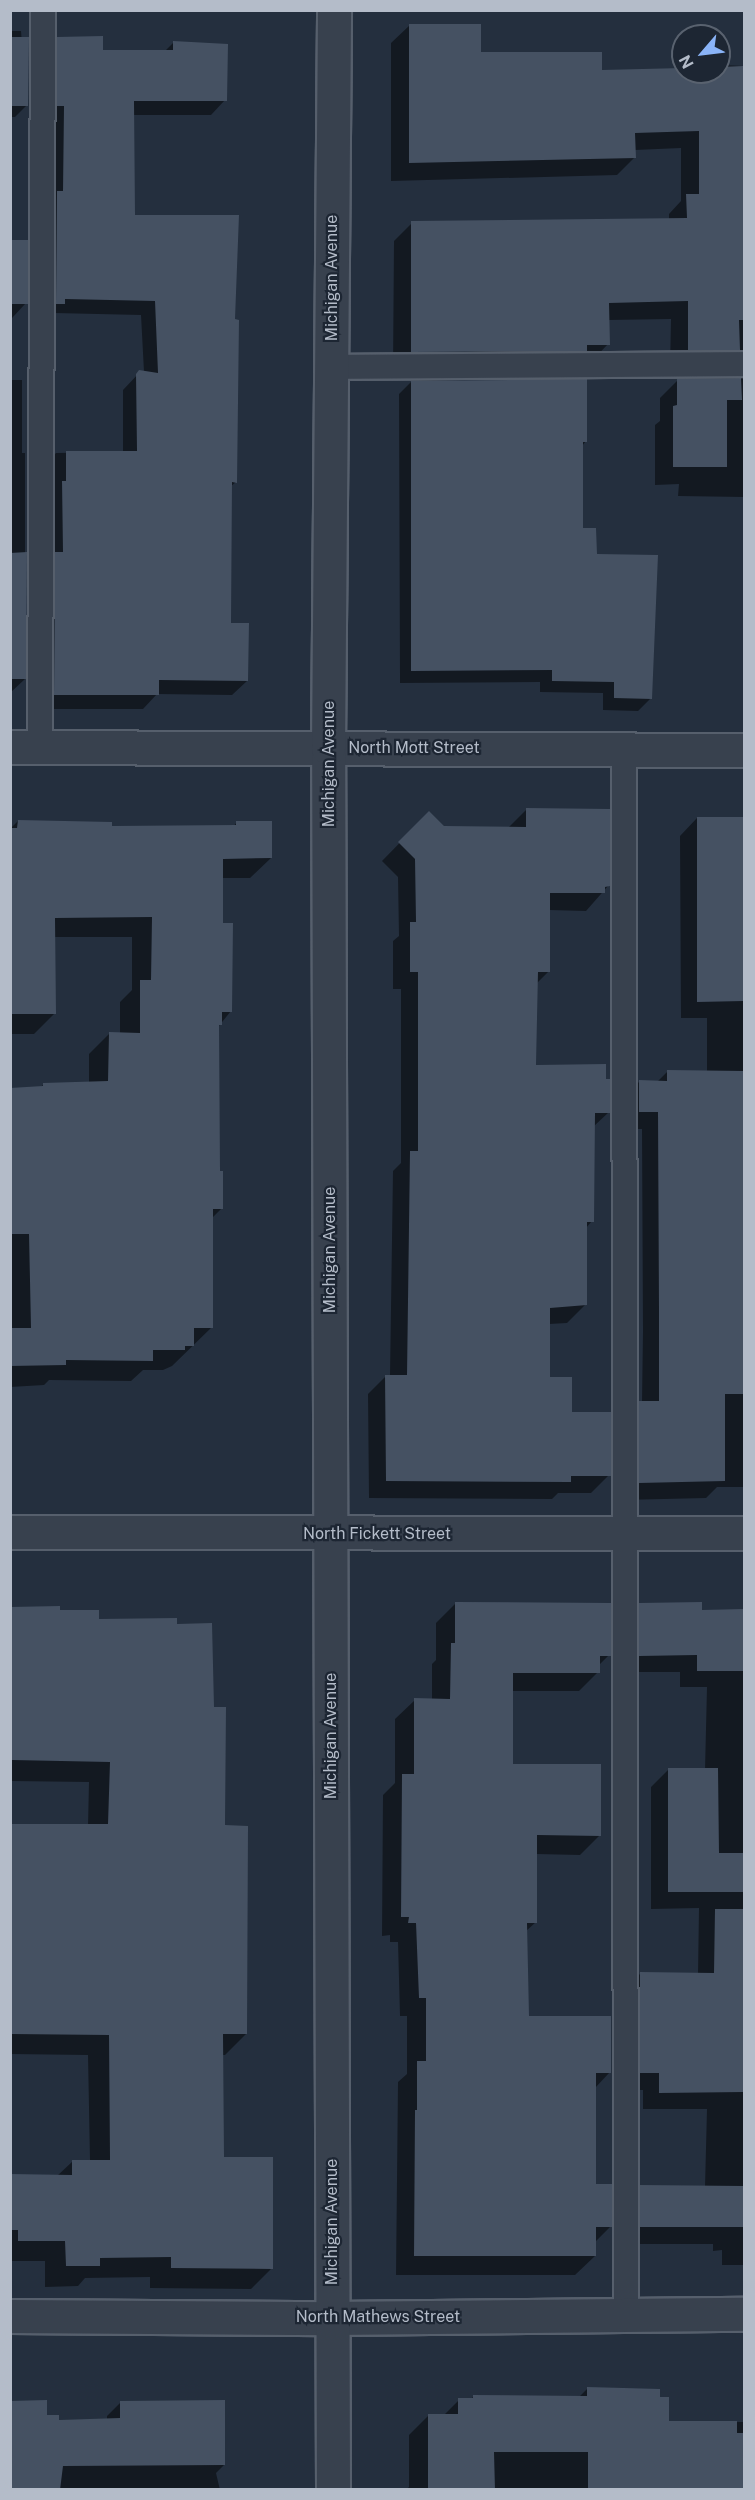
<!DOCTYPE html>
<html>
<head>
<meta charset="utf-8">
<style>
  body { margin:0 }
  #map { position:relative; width:755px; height:2500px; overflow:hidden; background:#242f3e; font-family:"Public Sans",sans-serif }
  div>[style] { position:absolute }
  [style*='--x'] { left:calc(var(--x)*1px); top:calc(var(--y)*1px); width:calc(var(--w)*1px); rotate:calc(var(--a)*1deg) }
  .shadow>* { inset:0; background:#0007 }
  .building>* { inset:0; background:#455162 }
  .roads { filter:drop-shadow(2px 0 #565f6c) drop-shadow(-2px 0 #565f6c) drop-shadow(0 2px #565f6c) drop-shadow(0 -2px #565f6c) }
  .lane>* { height:24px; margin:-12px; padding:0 12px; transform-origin:12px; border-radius:12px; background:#38414e }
  .street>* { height:33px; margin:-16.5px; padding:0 16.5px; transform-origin:16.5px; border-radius:16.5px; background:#38414e }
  span { translate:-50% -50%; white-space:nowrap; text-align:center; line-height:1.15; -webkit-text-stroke:4.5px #1d2633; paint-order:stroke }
  .street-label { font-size:16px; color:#b4bcc9 }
  .frame { position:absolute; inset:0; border:12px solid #b4bcc9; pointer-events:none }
  .north { position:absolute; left:671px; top:24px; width:60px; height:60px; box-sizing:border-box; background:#1d2633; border:2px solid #59626f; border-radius:50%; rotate:242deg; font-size:16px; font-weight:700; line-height:24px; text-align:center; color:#b4bcc9 }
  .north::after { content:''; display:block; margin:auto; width:21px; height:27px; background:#8ab4f8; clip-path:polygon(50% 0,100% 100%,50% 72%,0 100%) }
</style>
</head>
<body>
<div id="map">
  <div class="shadow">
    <i style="clip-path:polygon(410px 25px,479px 54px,601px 71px,683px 69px,683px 72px,719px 72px,719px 65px,744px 66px,744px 497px,678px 496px,679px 484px,655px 485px,655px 425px,660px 421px,660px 398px,678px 380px,738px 378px,738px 375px,670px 368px,671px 319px,608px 320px,608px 344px,590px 363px,393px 370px,394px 241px,412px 223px,669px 220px,669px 214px,681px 201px,681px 148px,635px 150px,635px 157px,617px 175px,391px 181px,391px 43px)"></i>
    <i style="clip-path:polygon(10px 31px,21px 31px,27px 105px,15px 117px,10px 117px)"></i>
    <i style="clip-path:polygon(58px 38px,102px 51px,165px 51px,174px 42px,225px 100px,211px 115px,133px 115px,134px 216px,234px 321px,236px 482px,230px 487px,230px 624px,247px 681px,232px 695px,157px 694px,143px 709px,41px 709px,42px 468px,56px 453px,123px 452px,123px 390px,140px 372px,144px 372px,141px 315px,54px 313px,43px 53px)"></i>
    <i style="clip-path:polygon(10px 241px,26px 303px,12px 318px,10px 318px)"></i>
    <i style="clip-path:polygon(10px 380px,22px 380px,22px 453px,25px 453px,25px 679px,10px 693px)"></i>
    <i style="clip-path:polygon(411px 382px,586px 441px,582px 446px,582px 530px,650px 699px,638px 711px,603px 710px,603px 693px,540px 692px,540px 682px,400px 683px,399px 394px)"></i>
    <i style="clip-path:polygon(527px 809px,608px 886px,586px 911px,549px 910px,549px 971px,536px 984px,535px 1066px,609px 1112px,593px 1127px,592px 1221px,586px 1228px,585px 1305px,567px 1323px,549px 1324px,548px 1378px,609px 1475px,591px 1493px,558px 1493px,552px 1499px,369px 1498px,368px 1394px,386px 1376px,390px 1376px,393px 1171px,401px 1163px,401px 989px,393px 989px,393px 941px,399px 936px,398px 877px,382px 861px,429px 813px,443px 828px,508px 828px)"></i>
    <i style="clip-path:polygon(697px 818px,744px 818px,744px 1487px,717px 1487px,706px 1498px,622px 1500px,622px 1420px,642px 1402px,643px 1331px,642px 1129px,622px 1129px,622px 1099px,639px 1082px,657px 1082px,668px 1071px,707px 1072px,707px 1018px,681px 1018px,680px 836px)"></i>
    <i style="clip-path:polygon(18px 821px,110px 827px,233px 827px,237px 822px,271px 858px,250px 878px,222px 878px,222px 925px,231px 1011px,218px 1027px,218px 1172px,222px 1208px,212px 1218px,212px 1327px,172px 1366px,163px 1370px,143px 1370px,131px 1381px,49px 1380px,44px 1385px,10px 1387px,10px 1089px,40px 1088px,44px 1084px,89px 1083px,89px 1054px,109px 1034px,120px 1034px,120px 1002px,132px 990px,132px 937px,54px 937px,54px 1014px,34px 1034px,10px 1034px,10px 829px)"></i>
    <i style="clip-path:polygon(455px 1604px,609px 1655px,598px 1666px,598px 1672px,579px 1691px,512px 1691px,511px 1765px,600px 1835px,580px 1855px,536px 1854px,536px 1922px,525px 1932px,527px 2017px,610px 2072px,595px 2088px,595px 2185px,610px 2227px,595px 2242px,595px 2256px,575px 2275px,396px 2275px,398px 2082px,407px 2074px,407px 2016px,400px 2016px,398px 1942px,390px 1942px,390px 1935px,382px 1936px,383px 1795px,395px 1783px,395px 1719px,415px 1700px,432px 1700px,432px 1664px,436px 1660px,436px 1623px)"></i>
    <i style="clip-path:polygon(640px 1605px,700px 1611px,744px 1611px,744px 2265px,722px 2265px,722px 2250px,713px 2251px,713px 2244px,624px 2244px,624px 2203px,641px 2186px,705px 2187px,707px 2109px,643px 2109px,643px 2090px,624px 2090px,624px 1990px,641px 1973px,698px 1974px,699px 1908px,651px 1909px,651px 1787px,668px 1770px,705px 1770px,707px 1687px,680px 1687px,680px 1672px,623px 1672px,623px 1622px)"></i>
    <i style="clip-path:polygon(10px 1608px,59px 1611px,98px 1620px,175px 1625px,213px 1709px,246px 2034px,225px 2055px,221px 2055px,222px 2158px,272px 2268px,251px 2289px,150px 2288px,150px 2277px,85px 2278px,78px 2286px,45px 2287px,45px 2261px,10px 2261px,10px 2176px,57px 2176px,73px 2161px,90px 2161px,88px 2055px,10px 2054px,10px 1826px,88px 1826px,89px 1782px,10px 1781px)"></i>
    <i style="clip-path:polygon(588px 2388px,659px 2398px,667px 2423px,744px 2422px,744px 2490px,406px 2490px,409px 2487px,409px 2435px,429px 2415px,444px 2415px,459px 2400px,470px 2400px,473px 2397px,578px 2398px)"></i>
    <i style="clip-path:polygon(121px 2402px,224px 2465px,216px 2473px,220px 2490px,10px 2490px,45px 2416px,58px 2422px,107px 2420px,107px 2416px)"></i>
  </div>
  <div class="building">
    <i style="clip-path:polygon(409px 24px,481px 24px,481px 52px,602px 52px,602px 70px,683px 68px,683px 72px,719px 72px,719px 67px,743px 66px,744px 320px,739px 320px,740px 350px,688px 350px,688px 301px,609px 303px,610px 345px,587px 345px,587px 351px,411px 352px,411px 221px,687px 218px,686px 194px,699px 194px,699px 131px,635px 133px,636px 158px,409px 163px)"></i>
    <i style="clip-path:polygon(103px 36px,103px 50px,173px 50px,173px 41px,228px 44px,227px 101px,134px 101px,135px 215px,239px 215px,235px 319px,239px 320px,237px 483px,232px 482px,231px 623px,249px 623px,248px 681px,159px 680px,159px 695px,54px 695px,55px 552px,63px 552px,62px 481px,66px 481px,66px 451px,137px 451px,136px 374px,139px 370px,158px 373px,155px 301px,65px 299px,65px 304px,56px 304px,57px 191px,63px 191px,64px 106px,57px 106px,57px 37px)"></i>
    <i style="clip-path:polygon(10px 37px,29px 37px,28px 106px,10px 106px)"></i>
    <i style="clip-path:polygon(10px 240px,28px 240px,28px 304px,10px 304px)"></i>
    <i style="clip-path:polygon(741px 378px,742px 400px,727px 400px,727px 467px,673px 467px,673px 406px,677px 405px,677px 379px)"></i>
    <i style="clip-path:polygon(587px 379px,587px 442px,583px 442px,583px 528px,596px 528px,597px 554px,658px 555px,652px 699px,614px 698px,614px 682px,552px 681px,552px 670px,411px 671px,411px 381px)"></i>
    <i style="clip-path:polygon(27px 552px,26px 679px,10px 679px,10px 553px)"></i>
    <i style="clip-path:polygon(526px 808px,610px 809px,610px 886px,605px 887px,605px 893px,550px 893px,550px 972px,538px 972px,536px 1065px,606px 1064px,606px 1079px,610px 1079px,610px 1113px,595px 1113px,594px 1222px,587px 1222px,587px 1305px,550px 1308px,550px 1377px,572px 1377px,572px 1412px,611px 1412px,611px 1476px,571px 1476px,571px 1482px,386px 1481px,385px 1375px,407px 1375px,410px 1151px,418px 1151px,418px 972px,410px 972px,410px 922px,416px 922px,415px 859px,398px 842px,429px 811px,444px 826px,526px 827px)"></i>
    <i style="clip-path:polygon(697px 817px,744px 817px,744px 1001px,697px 1002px)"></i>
    <i style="clip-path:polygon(18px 820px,112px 822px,112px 826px,236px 825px,236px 821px,272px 821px,272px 858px,223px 859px,223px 923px,233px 923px,232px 1012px,222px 1012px,222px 1025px,219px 1025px,220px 1171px,223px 1171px,223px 1209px,213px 1209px,213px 1328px,194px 1328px,194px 1346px,185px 1346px,185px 1350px,153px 1350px,153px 1361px,66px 1360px,66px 1365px,10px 1366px,10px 1328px,31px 1328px,29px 1234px,10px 1234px,10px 1088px,43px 1086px,43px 1083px,108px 1081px,109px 1032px,140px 1033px,140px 980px,151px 980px,152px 917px,55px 918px,56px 1014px,10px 1014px,10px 828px,17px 828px)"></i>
    <i style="clip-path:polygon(667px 1070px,744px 1071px,744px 1394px,725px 1394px,725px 1481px,639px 1483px,639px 1401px,659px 1401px,659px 1312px,658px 1112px,639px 1112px,639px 1080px,667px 1081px)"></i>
    <i style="clip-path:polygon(455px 1602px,611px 1603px,611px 1656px,600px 1656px,600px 1673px,513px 1673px,513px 1764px,601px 1764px,601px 1836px,537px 1835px,537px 1923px,527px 1923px,529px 2016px,611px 2016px,611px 2073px,596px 2073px,596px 2184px,612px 2184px,612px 2227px,596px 2227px,596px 2256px,414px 2256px,415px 2110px,417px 2110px,417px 2061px,426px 2061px,426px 1998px,419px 1998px,416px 1923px,408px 1923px,409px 1917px,401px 1917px,402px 1774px,414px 1774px,414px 1698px,450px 1699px,451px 1643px,455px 1643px)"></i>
    <i style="clip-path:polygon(702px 1602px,702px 1610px,744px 1609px,744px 1671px,697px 1671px,697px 1655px,639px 1656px,639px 1603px)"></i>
    <i style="clip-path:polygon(60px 1606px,60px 1610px,99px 1610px,99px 1619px,177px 1618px,177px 1624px,212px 1623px,214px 1707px,226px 1707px,225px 1825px,248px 1826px,247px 2034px,223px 2034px,224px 2157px,273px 2157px,273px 2269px,171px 2268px,171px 2257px,100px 2258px,100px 2266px,66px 2266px,65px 2241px,18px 2241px,18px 2230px,10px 2230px,10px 2174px,72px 2175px,72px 2160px,110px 2160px,109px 2035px,10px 2034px,10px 1824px,108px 1824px,110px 1762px,12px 1760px,10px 1607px)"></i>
    <i style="clip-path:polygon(668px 1768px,718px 1768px,719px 1853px,744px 1853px,744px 1892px,668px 1892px)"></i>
    <i style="clip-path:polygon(715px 1909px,744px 1909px,744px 2092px,659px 2093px,659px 2073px,640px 2073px,640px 1972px,714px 1973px)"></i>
    <i style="clip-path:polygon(640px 2185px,744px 2186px,744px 2227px,640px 2227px)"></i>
    <i style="clip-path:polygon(587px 2387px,660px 2389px,660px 2397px,669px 2397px,669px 2421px,737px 2421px,737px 2433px,744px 2433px,744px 2490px,588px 2490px,588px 2452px,494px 2452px,495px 2490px,428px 2490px,428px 2414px,458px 2414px,458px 2398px,473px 2398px,473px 2395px,587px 2396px)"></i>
    <i style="clip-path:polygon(47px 2400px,47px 2415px,59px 2415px,59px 2420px,120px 2418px,120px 2401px,225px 2400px,225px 2465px,63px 2466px,60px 2490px,10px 2490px,10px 2401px)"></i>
  </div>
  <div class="roads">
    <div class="lane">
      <i style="--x:331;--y:367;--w:413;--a:-0.4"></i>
      <i style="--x:40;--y:747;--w:737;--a:-89.77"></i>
      <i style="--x:624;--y:749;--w:1566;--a:89.93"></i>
    </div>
    <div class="street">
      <i style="--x:10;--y:747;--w:734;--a:0.23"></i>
      <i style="--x:10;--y:1532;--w:734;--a:0.08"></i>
      <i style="--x:10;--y:2316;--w:322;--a:0.4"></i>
      <i style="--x:332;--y:2318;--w:412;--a:-0.6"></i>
      <i style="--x:333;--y:2490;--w:1742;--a:-90.16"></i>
      <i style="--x:328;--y:748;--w:738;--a:-89.53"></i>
    </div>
  </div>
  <div class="street-label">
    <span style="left:332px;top:278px;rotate:-90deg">Michigan Avenue</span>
    <span style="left:414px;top:748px">North Mott Street</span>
    <span style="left:329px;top:764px;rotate:-90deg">Michigan Avenue</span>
    <span style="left:330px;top:1250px;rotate:-90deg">Michigan Avenue</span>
    <span style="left:377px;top:1534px">North Fickett Street</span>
    <span style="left:331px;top:1736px;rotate:-90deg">Michigan Avenue</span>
    <span style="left:332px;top:2222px;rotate:-90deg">Michigan Avenue</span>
    <span style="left:378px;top:2317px">North Mathews Street</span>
  </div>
  <div class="frame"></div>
  <div class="north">N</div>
</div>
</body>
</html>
